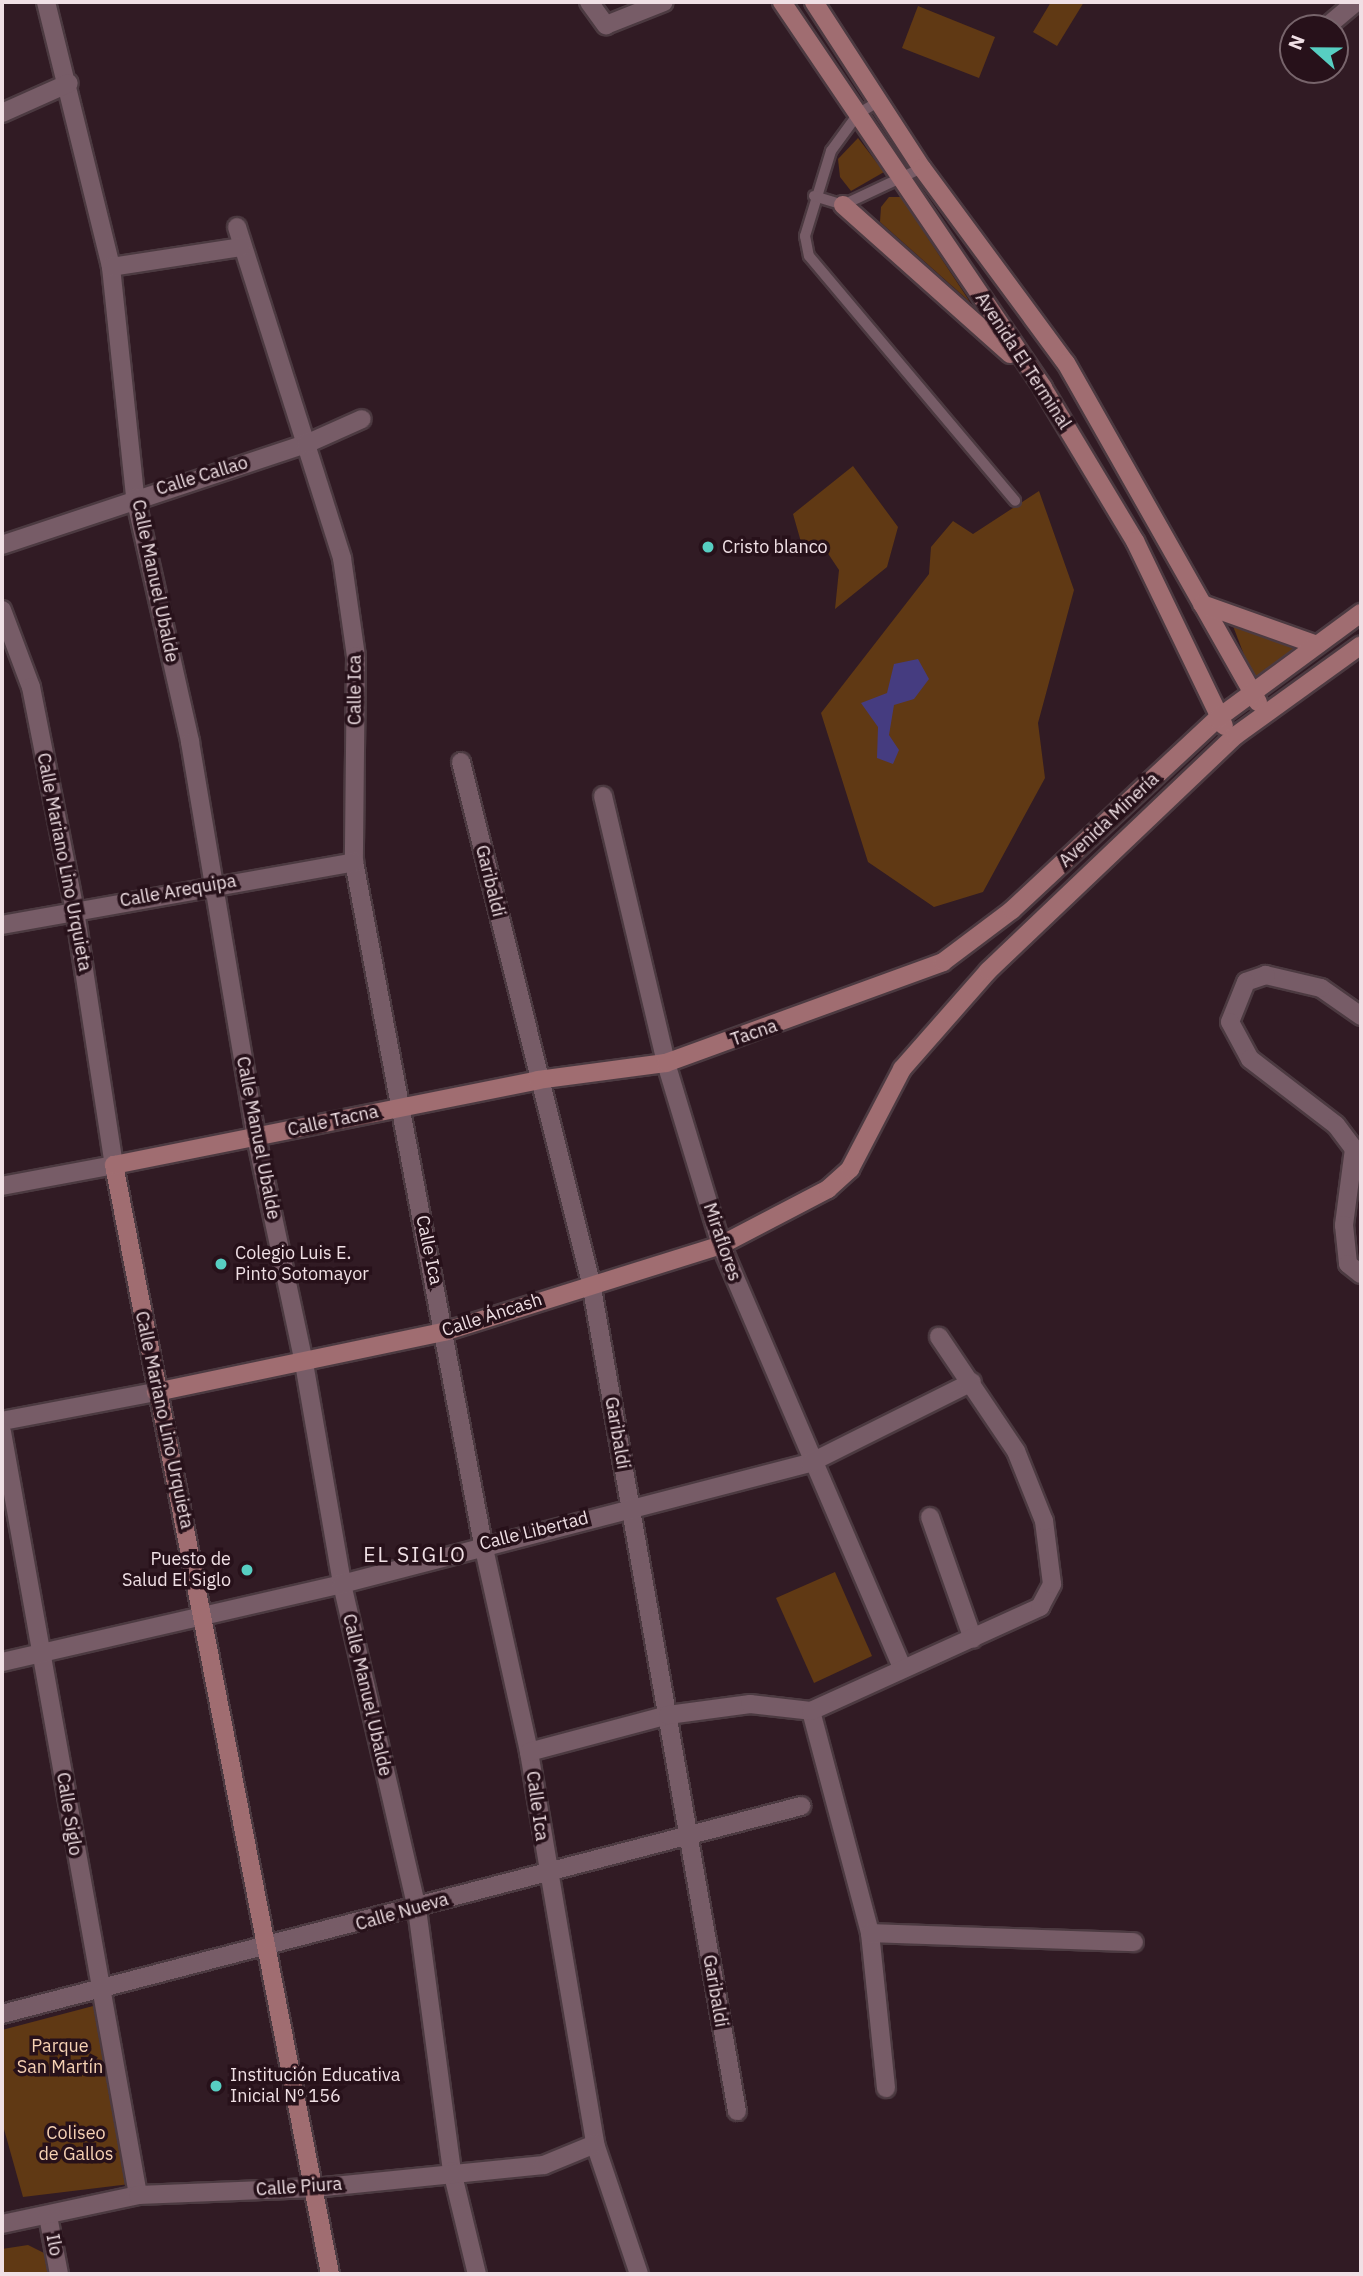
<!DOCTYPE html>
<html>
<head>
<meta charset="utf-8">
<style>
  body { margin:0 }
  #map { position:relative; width:1363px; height:2276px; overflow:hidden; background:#311b24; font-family:"IBM Plex Sans",sans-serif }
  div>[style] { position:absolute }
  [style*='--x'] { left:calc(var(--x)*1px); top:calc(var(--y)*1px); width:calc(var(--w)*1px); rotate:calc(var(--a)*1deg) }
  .green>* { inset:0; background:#603914 }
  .water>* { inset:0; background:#453c80 }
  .roads { filter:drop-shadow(2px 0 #4c3a41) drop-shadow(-2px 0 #4c3a41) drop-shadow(0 2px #4c3a41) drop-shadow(0 -2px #4c3a41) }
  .lane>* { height:10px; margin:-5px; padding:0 5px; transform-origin:5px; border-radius:5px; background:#775c67 }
  .street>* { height:18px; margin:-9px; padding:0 9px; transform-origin:9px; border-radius:9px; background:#775c67 }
  .secondary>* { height:18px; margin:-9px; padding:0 9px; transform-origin:9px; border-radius:9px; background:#a06d71 }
  .dots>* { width:19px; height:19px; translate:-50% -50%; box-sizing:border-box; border:4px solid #27111a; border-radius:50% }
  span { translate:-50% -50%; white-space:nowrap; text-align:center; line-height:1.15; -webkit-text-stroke:7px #27111a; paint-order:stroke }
  .street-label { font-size:18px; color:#f0e0e5 }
  .poi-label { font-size:18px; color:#f0e0e5 }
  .left { translate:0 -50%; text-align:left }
  .right { translate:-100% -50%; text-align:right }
  .park-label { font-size:18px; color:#f5d0b3 }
  .quarter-label { font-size:21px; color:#f0e0e5; letter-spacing:2px }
  .frame { position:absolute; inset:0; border:4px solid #f0e0e5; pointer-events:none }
  .north { position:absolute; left:1279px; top:14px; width:70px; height:70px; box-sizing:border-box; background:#27111a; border:2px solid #77646b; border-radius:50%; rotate:291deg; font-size:19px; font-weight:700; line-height:28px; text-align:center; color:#f0e0e5 }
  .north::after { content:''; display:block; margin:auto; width:24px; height:32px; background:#57cec2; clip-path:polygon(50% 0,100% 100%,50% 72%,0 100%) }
</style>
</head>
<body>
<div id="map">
  <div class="green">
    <i style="clip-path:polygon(1051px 2px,1084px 2px,1057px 46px,1033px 32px)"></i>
    <i style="clip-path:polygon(918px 6px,995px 37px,979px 78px,902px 48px)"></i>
    <i style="clip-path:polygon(858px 138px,884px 172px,851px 191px,840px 177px,838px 159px)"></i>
    <i style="clip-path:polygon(889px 197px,901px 197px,970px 302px,880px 222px,881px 207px)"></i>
    <i style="clip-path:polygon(853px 466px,898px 527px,887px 567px,835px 609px,839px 570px,827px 552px,801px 542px,793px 514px)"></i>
    <i style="clip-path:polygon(1039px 491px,1074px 590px,1038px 723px,1045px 778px,983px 892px,934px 907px,868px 862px,821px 713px,929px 574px,931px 547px,953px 521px,973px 534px)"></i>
    <i style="clip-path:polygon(1233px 626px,1299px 647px,1254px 681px)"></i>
    <i style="clip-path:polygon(835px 1572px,872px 1656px,814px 1683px,776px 1598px)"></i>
    <i style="clip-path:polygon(97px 2005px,130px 2184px,23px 2197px,2px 2122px,2px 2030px)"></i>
    <i style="clip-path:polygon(28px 2245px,50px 2256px,59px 2274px,2px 2274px,2px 2249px)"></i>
  </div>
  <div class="water">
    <i style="clip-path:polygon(918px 659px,929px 679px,914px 699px,894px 705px,889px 735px,899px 750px,893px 764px,877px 758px,878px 727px,861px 703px,887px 693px,894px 664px)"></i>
  </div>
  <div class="roads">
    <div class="lane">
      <i style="--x:881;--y:100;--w:27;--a:149"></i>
      <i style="--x:858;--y:114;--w:46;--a:126.1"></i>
      <i style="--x:831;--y:151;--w:89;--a:107"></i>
      <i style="--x:805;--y:236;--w:20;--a:79"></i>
      <i style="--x:809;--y:256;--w:320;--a:49.9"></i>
      <i style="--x:814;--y:196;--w:30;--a:17"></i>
      <i style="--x:843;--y:205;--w:87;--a:-25.1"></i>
    </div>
    <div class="street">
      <i style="--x:46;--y:2;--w:273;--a:76.2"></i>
      <i style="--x:111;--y:267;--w:231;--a:84"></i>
      <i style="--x:135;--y:497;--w:251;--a:77.3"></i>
      <i style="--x:190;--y:742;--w:400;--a:80.5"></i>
      <i style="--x:256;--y:1137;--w:231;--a:78"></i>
      <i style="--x:304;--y:1363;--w:224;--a:80.2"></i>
      <i style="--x:342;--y:1584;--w:334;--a:77"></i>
      <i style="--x:417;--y:1909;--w:264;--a:82.4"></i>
      <i style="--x:452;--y:2171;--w:106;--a:76.4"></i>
      <i style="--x:589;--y:2;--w:29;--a:54"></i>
      <i style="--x:606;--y:25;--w:62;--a:-21.6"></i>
      <i style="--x:1325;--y:28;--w:40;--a:-40"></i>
      <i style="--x:2;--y:113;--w:73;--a:-24.1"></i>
      <i style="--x:237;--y:227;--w:347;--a:72.4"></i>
      <i style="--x:342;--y:558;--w:99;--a:81.9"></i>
      <i style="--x:356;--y:656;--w:206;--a:90.6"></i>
      <i style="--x:354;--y:862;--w:694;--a:79.29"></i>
      <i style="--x:483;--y:1544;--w:213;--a:77.5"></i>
      <i style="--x:529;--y:1752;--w:398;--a:80.4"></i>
      <i style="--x:595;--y:2144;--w:137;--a:71.3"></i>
      <i style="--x:111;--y:267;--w:132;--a:-8.7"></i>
      <i style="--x:2;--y:545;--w:320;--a:-18.4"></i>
      <i style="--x:306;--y:444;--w:61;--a:-24.1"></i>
      <i style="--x:2;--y:610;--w:82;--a:69.4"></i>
      <i style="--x:31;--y:687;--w:228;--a:78.9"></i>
      <i style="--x:75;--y:911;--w:257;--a:81.3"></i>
      <i style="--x:114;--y:1165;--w:114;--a:169.4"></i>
      <i style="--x:461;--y:762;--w:537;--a:75.99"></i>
      <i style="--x:591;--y:1283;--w:841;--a:80"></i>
      <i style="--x:603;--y:796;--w:274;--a:76.7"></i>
      <i style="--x:666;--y:1063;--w:190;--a:73.2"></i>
      <i style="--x:721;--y:1245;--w:459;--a:66.8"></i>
      <i style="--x:2;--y:925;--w:358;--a:-10.1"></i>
      <i style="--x:1361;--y:1016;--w:49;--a:-145"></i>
      <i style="--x:1321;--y:988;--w:57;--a:-166.7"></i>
      <i style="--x:1266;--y:975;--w:21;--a:161"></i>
      <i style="--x:1246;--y:982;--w:43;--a:111.8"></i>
      <i style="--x:1230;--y:1022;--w:42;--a:61.6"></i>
      <i style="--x:1250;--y:1059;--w:108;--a:37.5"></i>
      <i style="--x:1336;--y:1125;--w:30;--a:53"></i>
      <i style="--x:1354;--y:1149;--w:77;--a:97.5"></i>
      <i style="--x:1344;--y:1225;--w:39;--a:84"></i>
      <i style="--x:1348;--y:1264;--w:16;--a:38"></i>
      <i style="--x:2;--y:1421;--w:157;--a:-10.7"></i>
      <i style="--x:2;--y:1432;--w:775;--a:79.89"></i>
      <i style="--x:930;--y:1517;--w:129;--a:70.6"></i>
      <i style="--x:2;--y:1662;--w:349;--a:-12.9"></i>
      <i style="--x:342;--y:1584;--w:483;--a:-14.5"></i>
      <i style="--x:810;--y:1463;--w:181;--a:-26.6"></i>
      <i style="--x:811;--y:1711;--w:230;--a:75.1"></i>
      <i style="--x:870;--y:1933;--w:156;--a:84.1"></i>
      <i style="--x:529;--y:1752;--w:144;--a:-14.9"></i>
      <i style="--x:668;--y:1715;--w:83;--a:-7.6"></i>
      <i style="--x:750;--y:1704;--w:61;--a:6.5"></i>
      <i style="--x:811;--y:1711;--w:252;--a:-24.4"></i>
      <i style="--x:1040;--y:1607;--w:26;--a:-62"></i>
      <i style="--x:1052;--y:1584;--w:64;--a:-97.2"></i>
      <i style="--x:1044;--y:1521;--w:75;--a:-111.8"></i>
      <i style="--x:1016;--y:1451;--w:138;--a:-124"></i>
      <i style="--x:870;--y:1933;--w:264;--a:2"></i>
      <i style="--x:2;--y:2014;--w:826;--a:-14.59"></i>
      <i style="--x:48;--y:2216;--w:59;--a:79.3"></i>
      <i style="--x:2;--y:2224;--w:139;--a:-12"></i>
      <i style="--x:138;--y:2195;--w:176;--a:-2.3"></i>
      <i style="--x:314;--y:2188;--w:231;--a:-5.7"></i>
      <i style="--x:544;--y:2165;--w:55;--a:-22.4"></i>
    </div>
    <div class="secondary">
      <i style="--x:782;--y:2;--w:466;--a:55.9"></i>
      <i style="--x:1043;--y:388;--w:179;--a:59"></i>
      <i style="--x:1135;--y:541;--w:205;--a:64.3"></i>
      <i style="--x:814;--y:2;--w:198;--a:57"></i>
      <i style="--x:922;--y:168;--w:242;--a:53.6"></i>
      <i style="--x:1066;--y:363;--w:390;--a:60.5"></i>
      <i style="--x:843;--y:205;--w:224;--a:41.7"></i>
      <i style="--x:1202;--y:604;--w:122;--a:19.6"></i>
      <i style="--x:156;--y:1392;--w:297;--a:-11.8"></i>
      <i style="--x:447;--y:1331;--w:287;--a:-17.4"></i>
      <i style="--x:721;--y:1245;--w:121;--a:-27.6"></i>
      <i style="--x:828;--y:1189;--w:30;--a:-42"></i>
      <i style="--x:850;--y:1169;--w:113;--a:-62.5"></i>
      <i style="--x:902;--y:1069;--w:130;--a:-48.7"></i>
      <i style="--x:988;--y:971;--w:341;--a:-43.6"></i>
      <i style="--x:1235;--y:736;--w:155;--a:-35.8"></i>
      <i style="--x:330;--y:2274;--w:1130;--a:-101.02"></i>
      <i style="--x:114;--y:1165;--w:432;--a:-11.3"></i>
      <i style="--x:538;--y:1080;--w:129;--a:-7.6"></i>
      <i style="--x:666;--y:1063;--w:295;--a:-20"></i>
      <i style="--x:943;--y:962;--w:86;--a:-37"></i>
      <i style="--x:1012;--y:910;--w:280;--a:-43"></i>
      <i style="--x:1217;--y:719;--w:179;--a:-36.4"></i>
    </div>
  </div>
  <div class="dots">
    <i style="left:708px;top:547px;background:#57cec2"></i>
    <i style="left:221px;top:1264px;background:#57cec2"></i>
    <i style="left:247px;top:1570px;background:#57cec2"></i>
    <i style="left:216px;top:2086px;background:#57cec2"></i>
  </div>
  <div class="street-label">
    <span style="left:1023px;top:361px;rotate:57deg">Avenida El Terminal</span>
    <span style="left:202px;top:476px;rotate:-17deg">Calle Callao</span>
    <span style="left:155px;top:581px;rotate:78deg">Calle Manuel Ubalde</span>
    <span style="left:355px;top:690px;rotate:-90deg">Calle Ica</span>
    <span style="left:1109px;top:820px;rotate:-43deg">Avenida Minería</span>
    <span style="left:64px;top:862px;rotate:79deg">Calle Mariano Lino Urquieta</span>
    <span style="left:490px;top:881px;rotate:76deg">Garibaldi</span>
    <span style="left:178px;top:891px;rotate:-10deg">Calle Arequipa</span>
    <span style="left:754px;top:1033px;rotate:-19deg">Tacna</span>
    <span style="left:333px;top:1121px;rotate:-12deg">Calle Tacna</span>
    <span style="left:258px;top:1138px;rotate:79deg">Calle Manuel Ubalde</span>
    <span style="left:722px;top:1242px;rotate:71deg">Miraflores</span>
    <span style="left:429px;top:1250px;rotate:78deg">Calle Ica</span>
    <span style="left:492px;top:1315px;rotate:-18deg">Calle Áncash</span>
    <span style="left:164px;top:1420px;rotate:78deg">Calle Mariano Lino Urquieta</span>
    <span style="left:617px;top:1433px;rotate:80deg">Garibaldi</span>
    <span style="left:534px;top:1531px;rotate:-14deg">Calle Libertad</span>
    <span style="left:367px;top:1695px;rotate:77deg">Calle Manuel Ubalde</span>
    <span style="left:537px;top:1806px;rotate:82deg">Calle Ica</span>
    <span style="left:69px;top:1814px;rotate:81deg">Calle Siglo</span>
    <span style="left:402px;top:1912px;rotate:-16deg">Calle Nueva</span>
    <span style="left:715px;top:1991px;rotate:80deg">Garibaldi</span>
    <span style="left:299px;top:2187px;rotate:-4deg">Calle Piura</span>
    <span style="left:54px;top:2245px;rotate:79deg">Ilo</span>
  </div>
  <div class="poi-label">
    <span class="left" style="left:722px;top:547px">Cristo blanco</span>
    <span class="left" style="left:235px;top:1264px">Colegio Luis E.<br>Pinto Sotomayor</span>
    <span class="right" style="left:231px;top:1570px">Puesto de<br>Salud El Siglo</span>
    <span class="left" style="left:230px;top:2086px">Institución Educativa<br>Inicial Nº 156</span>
  </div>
  <div class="park-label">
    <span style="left:60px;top:2057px">Parque<br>San Martín</span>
    <span style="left:76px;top:2144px">Coliseo<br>de Gallos</span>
  </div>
  <div class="quarter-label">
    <span style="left:415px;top:1554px">EL SIGLO</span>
  </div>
  <div class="frame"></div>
  <div class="north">N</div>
</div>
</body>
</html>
